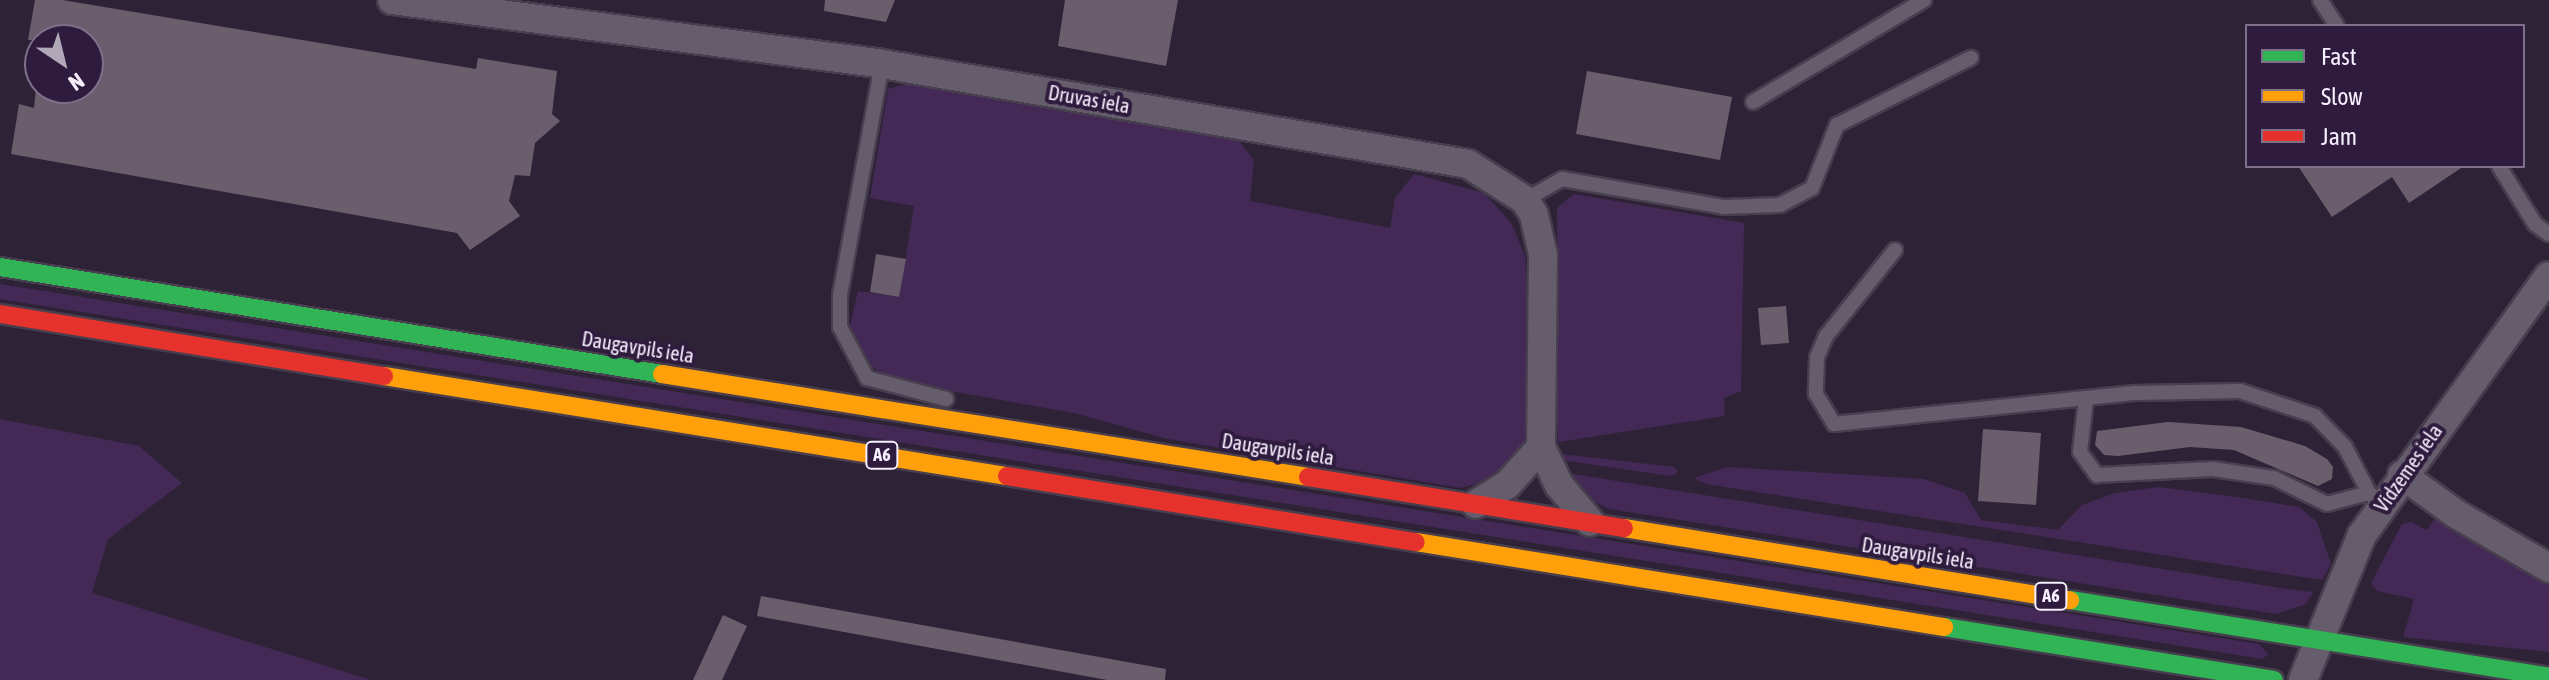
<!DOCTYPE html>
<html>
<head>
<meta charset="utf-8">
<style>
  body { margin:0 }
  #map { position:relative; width:2549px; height:680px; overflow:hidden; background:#2e2336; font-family:"Asap Condensed",sans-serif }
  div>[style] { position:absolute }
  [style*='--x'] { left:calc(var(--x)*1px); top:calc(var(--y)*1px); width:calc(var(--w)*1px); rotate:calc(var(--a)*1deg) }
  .green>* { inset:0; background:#442957 }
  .building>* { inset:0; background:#6a5e6d }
  .roads { filter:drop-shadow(2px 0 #473e4e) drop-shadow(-2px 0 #473e4e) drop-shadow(0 2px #473e4e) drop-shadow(0 -2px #473e4e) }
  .lane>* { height:14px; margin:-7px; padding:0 7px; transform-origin:7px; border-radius:7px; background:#655d6c }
  .street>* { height:28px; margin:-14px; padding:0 14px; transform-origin:14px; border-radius:14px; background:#655d6c }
  .fast>* { height:18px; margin:-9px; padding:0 9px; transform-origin:9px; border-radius:9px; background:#30b455 }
  .slow>* { height:18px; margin:-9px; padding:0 9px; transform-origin:9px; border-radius:9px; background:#ff9f0a }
  .jam>* { height:18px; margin:-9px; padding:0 9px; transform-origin:9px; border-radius:9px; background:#e5322d }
  span { translate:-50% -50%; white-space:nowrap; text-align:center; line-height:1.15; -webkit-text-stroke:8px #2f1b3e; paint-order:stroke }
  .shield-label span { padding:2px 6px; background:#2f1b3e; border:2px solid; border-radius:6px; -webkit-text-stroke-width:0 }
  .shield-label { font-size:18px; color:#f6effd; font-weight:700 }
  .street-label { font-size:20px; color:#f6effd }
  .legend { position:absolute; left:2245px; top:24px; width:280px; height:144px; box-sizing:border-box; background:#2f1b3e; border:2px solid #7f708a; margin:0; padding:10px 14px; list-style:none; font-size:24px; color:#f6effd }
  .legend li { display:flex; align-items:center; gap:16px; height:40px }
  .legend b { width:40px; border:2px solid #7f708a }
  .north { position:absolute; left:24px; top:24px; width:80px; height:80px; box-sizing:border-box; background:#2f1b3e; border:2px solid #7f708a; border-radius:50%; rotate:145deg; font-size:22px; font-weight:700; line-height:32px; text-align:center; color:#f6effd }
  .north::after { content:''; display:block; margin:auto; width:28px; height:36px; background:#b0a8b7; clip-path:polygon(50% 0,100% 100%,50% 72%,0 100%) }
</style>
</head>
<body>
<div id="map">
  <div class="green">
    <i style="clip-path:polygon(905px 84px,1239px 141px,1254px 160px,1250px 201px,1390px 228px,1395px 198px,1414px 174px,1484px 193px,1511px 223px,1525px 255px,1530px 374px,1524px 450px,1494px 479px,1461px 488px,1168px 439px,1074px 413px,893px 381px,871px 366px,850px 326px,858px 291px,899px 297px,914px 206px,870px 198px,888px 89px)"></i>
    <i style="clip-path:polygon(1574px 194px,1744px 223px,1741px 391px,1724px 398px,1725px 416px,1558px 442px,1557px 208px)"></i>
    <i style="clip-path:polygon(0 284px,2259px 644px,2268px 654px,2263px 659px,0 299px)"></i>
    <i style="clip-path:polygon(0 419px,139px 446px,182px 483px,108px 539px,92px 593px,371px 680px,0 680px)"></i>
    <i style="clip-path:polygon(1561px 454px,1675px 467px,1678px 472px,1671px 476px,1567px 461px)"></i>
    <i style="clip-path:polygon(1728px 467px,1924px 479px,1965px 493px,1981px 520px,2058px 530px,2082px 505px,2115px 493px,2159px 487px,2243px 498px,2299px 507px,2317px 522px,2331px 564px,2322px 580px,1706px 484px,1694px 478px)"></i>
    <i style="clip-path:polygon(1573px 474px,2287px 589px,2313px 592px,2306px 604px,2276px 614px,1610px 509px,1587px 498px,1571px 480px)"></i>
    <i style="clip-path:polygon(2435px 518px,2549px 578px,2549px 652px,2403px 637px,2414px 599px,2377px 591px,2371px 583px,2402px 524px,2411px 522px,2427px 530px)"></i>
  </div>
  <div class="building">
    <i style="clip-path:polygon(35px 0,62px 0,476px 69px,478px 58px,557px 71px,552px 114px,560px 121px,535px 143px,530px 176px,515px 175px,509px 201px,520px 216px,470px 250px,457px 233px,11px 154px,19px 104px,34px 108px,36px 88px,88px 88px,88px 40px,28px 40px)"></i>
    <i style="clip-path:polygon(825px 0,895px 0,886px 22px,824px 11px)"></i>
    <i style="clip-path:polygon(1065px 0,1178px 0,1166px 66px,1058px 46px)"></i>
    <i style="clip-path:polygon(1587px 71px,1732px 97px,1720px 160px,1576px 134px)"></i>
    <i style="clip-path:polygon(2298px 166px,2464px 166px,2409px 203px,2392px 177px,2332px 217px)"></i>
    <i style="clip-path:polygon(876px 254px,906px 259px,899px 297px,870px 292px)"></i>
    <i style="clip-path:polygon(1786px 306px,1789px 343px,1761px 345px,1758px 308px)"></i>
    <i style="clip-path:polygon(2168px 422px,2241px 427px,2305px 446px,2327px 459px,2333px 467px,2332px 479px,2318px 486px,2234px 450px,2190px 447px,2118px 456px,2104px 455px,2095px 445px,2097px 431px)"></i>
    <i style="clip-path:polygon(1983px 429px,2041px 433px,2036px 505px,1978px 501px)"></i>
    <i style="clip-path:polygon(761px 596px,1166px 669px,1165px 680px,1107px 680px,757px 616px)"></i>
    <i style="clip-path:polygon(723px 615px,747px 626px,722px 680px,693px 680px)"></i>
  </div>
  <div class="roads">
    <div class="lane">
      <i style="--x:2320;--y:0;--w:31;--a:57"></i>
      <i style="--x:882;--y:64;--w:234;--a:100.3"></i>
      <i style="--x:840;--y:294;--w:33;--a:90"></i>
      <i style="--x:840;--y:327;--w:58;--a:62.1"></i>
      <i style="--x:867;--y:378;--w:82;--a:14.9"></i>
      <i style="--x:1753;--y:102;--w:199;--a:-30.8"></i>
      <i style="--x:2499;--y:166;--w:68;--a:58.2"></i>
      <i style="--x:2535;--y:224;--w:17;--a:36"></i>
      <i style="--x:1525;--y:200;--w:43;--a:-29.6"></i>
      <i style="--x:1562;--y:179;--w:164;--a:9.8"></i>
      <i style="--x:1724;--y:207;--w:56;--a:-2"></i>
      <i style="--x:1780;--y:205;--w:36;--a:-28"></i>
      <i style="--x:1812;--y:188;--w:68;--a:-68.4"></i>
      <i style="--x:1837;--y:125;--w:150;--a:-26.6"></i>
      <i style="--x:1895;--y:250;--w:110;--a:128.7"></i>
      <i style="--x:1826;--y:336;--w:23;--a:113"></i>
      <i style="--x:1817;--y:357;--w:37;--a:92"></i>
      <i style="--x:1816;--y:394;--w:35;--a:59"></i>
      <i style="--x:1834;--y:424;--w:304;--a:-5.9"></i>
      <i style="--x:2136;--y:393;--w:104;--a:-1.1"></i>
      <i style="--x:2240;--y:391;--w:79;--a:18.4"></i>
      <i style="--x:2315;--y:416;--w:43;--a:45.9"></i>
      <i style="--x:2345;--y:447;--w:52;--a:62.4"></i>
      <i style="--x:2369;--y:493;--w:17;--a:40"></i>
      <i style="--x:2086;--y:399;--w:53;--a:96.5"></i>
      <i style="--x:2080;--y:452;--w:29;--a:54"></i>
      <i style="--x:2097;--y:475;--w:116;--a:-3"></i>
      <i style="--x:2213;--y:469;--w:62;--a:8.4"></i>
      <i style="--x:2274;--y:478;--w:59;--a:26.1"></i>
      <i style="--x:2327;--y:504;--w:43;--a:-14.7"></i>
    </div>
    <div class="street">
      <i style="--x:392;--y:0;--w:494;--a:7.4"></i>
      <i style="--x:882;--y:64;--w:594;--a:9.68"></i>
      <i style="--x:1468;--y:164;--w:67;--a:32.3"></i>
      <i style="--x:1525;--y:200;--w:17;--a:59"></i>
      <i style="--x:1534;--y:215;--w:41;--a:77.3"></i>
      <i style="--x:1543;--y:255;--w:192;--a:90.6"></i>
      <i style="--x:1541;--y:447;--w:42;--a:64.7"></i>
      <i style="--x:1559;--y:485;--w:48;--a:50"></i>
      <i style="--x:2402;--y:475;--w:67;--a:35.8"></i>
      <i style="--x:2456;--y:514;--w:108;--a:30.1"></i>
      <i style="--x:1476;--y:504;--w:36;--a:-32"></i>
      <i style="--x:1507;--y:485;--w:51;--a:-48.2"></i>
      <i style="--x:2303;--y:680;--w:157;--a:-67.9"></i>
      <i style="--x:2362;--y:535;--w:319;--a:-54.2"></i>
    </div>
    <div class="fast">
      <i style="--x:0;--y:267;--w:671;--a:9.18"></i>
      <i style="--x:2070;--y:600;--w:485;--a:9.1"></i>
      <i style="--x:1944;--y:627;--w:334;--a:9.1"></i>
    </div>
    <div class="slow">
      <i style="--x:662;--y:374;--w:654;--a:9.06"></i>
      <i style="--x:384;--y:376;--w:631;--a:9.12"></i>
      <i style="--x:1624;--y:528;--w:452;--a:9.2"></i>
      <i style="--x:1416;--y:542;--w:535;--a:9.15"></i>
    </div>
    <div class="jam">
      <i style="--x:0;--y:314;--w:389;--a:9.2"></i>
      <i style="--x:1007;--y:476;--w:414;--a:9.2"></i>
      <i style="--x:1308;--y:477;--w:320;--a:9.2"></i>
    </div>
  </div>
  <div class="shield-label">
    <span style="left:882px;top:455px">A6</span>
    <span style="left:2051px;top:596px">A6</span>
  </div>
  <div class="street-label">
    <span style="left:1089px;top:99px;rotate:10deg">Druvas iela</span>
    <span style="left:638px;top:347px;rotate:9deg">Daugavpils iela</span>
    <span style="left:1278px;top:449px;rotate:9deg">Daugavpils iela</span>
    <span style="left:2408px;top:468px;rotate:-55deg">Vidzemes iela</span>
    <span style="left:1918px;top:553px;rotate:9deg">Daugavpils iela</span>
  </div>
  <ul class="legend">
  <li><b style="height:10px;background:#30b455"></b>Fast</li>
  <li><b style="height:10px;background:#ff9f0a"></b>Slow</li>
  <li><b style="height:10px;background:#e5322d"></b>Jam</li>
  </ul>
  <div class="north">N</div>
</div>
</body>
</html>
